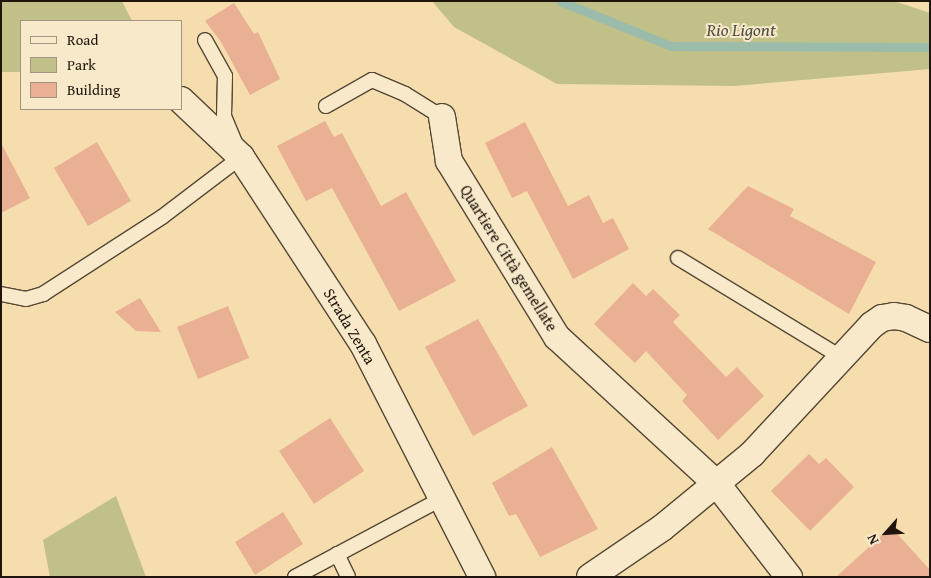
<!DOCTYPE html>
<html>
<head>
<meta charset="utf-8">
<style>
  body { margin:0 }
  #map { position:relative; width:931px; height:578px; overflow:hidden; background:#f5ddae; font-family:"Gentium Book Plus",serif }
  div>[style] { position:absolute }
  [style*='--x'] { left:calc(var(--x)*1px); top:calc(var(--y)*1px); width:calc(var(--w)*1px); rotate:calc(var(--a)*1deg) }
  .green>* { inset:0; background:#c0c088 }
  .stream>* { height:9px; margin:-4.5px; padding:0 4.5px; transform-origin:4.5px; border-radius:4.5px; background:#9cbcab }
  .building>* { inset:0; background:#eab094 }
  .roads { filter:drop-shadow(1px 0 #554734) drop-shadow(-1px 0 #554734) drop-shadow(0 1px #554734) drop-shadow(0 -1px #554734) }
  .service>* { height:14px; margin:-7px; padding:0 7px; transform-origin:7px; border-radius:7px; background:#f8e9ca }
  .minor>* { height:26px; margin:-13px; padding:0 13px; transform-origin:13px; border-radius:13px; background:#f8e9ca }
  span { translate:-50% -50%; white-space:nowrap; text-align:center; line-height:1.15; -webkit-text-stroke:4px #f8e9ca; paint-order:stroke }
  .street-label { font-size:16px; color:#20150c }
  .water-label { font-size:18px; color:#4b4f44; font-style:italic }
  .frame { position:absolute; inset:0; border:2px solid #20150c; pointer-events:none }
  .legend { position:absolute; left:20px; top:20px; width:162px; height:90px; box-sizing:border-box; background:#f8e9ca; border:1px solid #a2947e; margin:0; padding:6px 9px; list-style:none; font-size:15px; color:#20150c }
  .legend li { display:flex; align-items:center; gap:10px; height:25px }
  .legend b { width:25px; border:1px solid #a2947e }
  .north { position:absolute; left:861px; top:508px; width:50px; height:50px; -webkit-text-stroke:4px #f8e9ca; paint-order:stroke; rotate:244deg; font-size:14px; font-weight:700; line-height:20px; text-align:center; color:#20150c }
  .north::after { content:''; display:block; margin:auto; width:18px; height:22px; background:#20150c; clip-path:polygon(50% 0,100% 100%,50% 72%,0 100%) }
</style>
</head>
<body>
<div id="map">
  <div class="green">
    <i style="clip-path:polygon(1px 1px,122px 1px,132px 21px,21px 21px,21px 72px,1px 72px)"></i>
    <i style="clip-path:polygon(432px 1px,894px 1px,930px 13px,930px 69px,734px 86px,557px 84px,454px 27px)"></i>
    <i style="clip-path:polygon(116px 496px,146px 577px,50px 577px,43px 540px)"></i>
  </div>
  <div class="stream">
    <i style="--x:560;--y:1;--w:120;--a:22.1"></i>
    <i style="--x:671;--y:46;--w:259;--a:0.2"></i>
  </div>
  <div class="building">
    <i style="clip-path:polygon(234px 3px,254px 34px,258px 32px,280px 79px,250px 95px,221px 42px,205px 21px)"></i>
    <i style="clip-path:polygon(325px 121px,334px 137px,342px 133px,381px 206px,406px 192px,456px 281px,399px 311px,332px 188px,306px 201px,277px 146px)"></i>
    <i style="clip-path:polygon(525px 122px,568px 206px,589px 195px,603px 223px,613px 218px,629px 249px,573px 279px,527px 191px,512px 198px,485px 143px)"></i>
    <i style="clip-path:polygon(97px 142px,131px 201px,88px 226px,54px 168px)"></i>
    <i style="clip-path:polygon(1px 143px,30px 198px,1px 213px)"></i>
    <i style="clip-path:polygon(748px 186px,794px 209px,790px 216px,876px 262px,849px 314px,708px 229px)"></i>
    <i style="clip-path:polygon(633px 283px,646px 296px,653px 289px,680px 315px,673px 322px,726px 377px,737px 367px,764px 396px,718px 440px,682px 401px,687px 395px,646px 351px,635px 363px,594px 324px)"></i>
    <i style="clip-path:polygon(140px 298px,161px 332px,136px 331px,115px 312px)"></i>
    <i style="clip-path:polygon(228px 306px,249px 358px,198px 379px,177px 327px)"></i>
    <i style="clip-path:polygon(478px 319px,528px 406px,473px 436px,425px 347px)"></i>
    <i style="clip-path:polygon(330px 418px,364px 471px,314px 504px,279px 451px)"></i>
    <i style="clip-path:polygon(552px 447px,598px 529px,540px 557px,516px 514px,509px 516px,492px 483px)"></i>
    <i style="clip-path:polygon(809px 454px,819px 464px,826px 458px,854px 487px,810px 531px,771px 491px)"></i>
    <i style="clip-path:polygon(283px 512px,303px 544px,255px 575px,235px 542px)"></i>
    <i style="clip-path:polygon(891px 527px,930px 570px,930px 577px,836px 577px)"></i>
  </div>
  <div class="roads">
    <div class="service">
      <i style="--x:326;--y:106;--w:53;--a:-29.5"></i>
      <i style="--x:372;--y:80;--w:36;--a:23"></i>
      <i style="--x:405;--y:94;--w:44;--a:31.9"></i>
      <i style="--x:678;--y:258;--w:191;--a:31.3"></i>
      <i style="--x:1;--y:294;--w:25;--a:11"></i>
      <i style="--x:26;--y:299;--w:18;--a:-16"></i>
      <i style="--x:43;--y:294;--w:142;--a:-32.9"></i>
      <i style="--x:162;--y:217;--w:99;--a:-37.2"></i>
      <i style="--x:241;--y:157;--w:44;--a:-112.5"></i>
      <i style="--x:224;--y:116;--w:40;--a:-88.6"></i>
      <i style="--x:225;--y:76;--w:41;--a:-119.1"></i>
      <i style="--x:337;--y:554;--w:25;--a:64"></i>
      <i style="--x:295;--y:577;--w:168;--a:-28.1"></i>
    </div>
    <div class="minor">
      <i style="--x:181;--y:100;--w:83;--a:43.5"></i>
      <i style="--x:241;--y:157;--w:223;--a:56.9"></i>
      <i style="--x:363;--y:344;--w:262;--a:62.9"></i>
      <i style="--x:442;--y:117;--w:45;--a:81"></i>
      <i style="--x:449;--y:161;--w:206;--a:58.5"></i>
      <i style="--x:557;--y:337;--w:217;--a:42.6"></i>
      <i style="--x:717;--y:484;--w:118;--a:52.3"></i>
      <i style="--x:590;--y:577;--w:87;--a:-34.2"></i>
      <i style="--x:662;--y:528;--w:117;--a:-39.4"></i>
      <i style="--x:752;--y:454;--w:176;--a:-47.1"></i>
      <i style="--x:872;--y:325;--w:12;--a:-35"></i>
      <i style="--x:882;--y:318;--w:12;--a:-9"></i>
      <i style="--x:894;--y:316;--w:12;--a:9"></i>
      <i style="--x:906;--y:318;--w:26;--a:25"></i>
    </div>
  </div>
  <div class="street-label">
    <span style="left:509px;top:258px;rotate:58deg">Quartiere Città gemellate</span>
    <span style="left:350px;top:326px;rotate:59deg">Strada Zenta</span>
  </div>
  <div class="water-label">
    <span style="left:741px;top:30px">Rio Ligont</span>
  </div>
  <div class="frame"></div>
  <ul class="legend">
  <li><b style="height:6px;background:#f8e9ca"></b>Road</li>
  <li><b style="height:14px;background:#c0c088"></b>Park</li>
  <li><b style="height:14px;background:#eab094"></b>Building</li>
  </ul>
  <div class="north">N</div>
</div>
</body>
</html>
